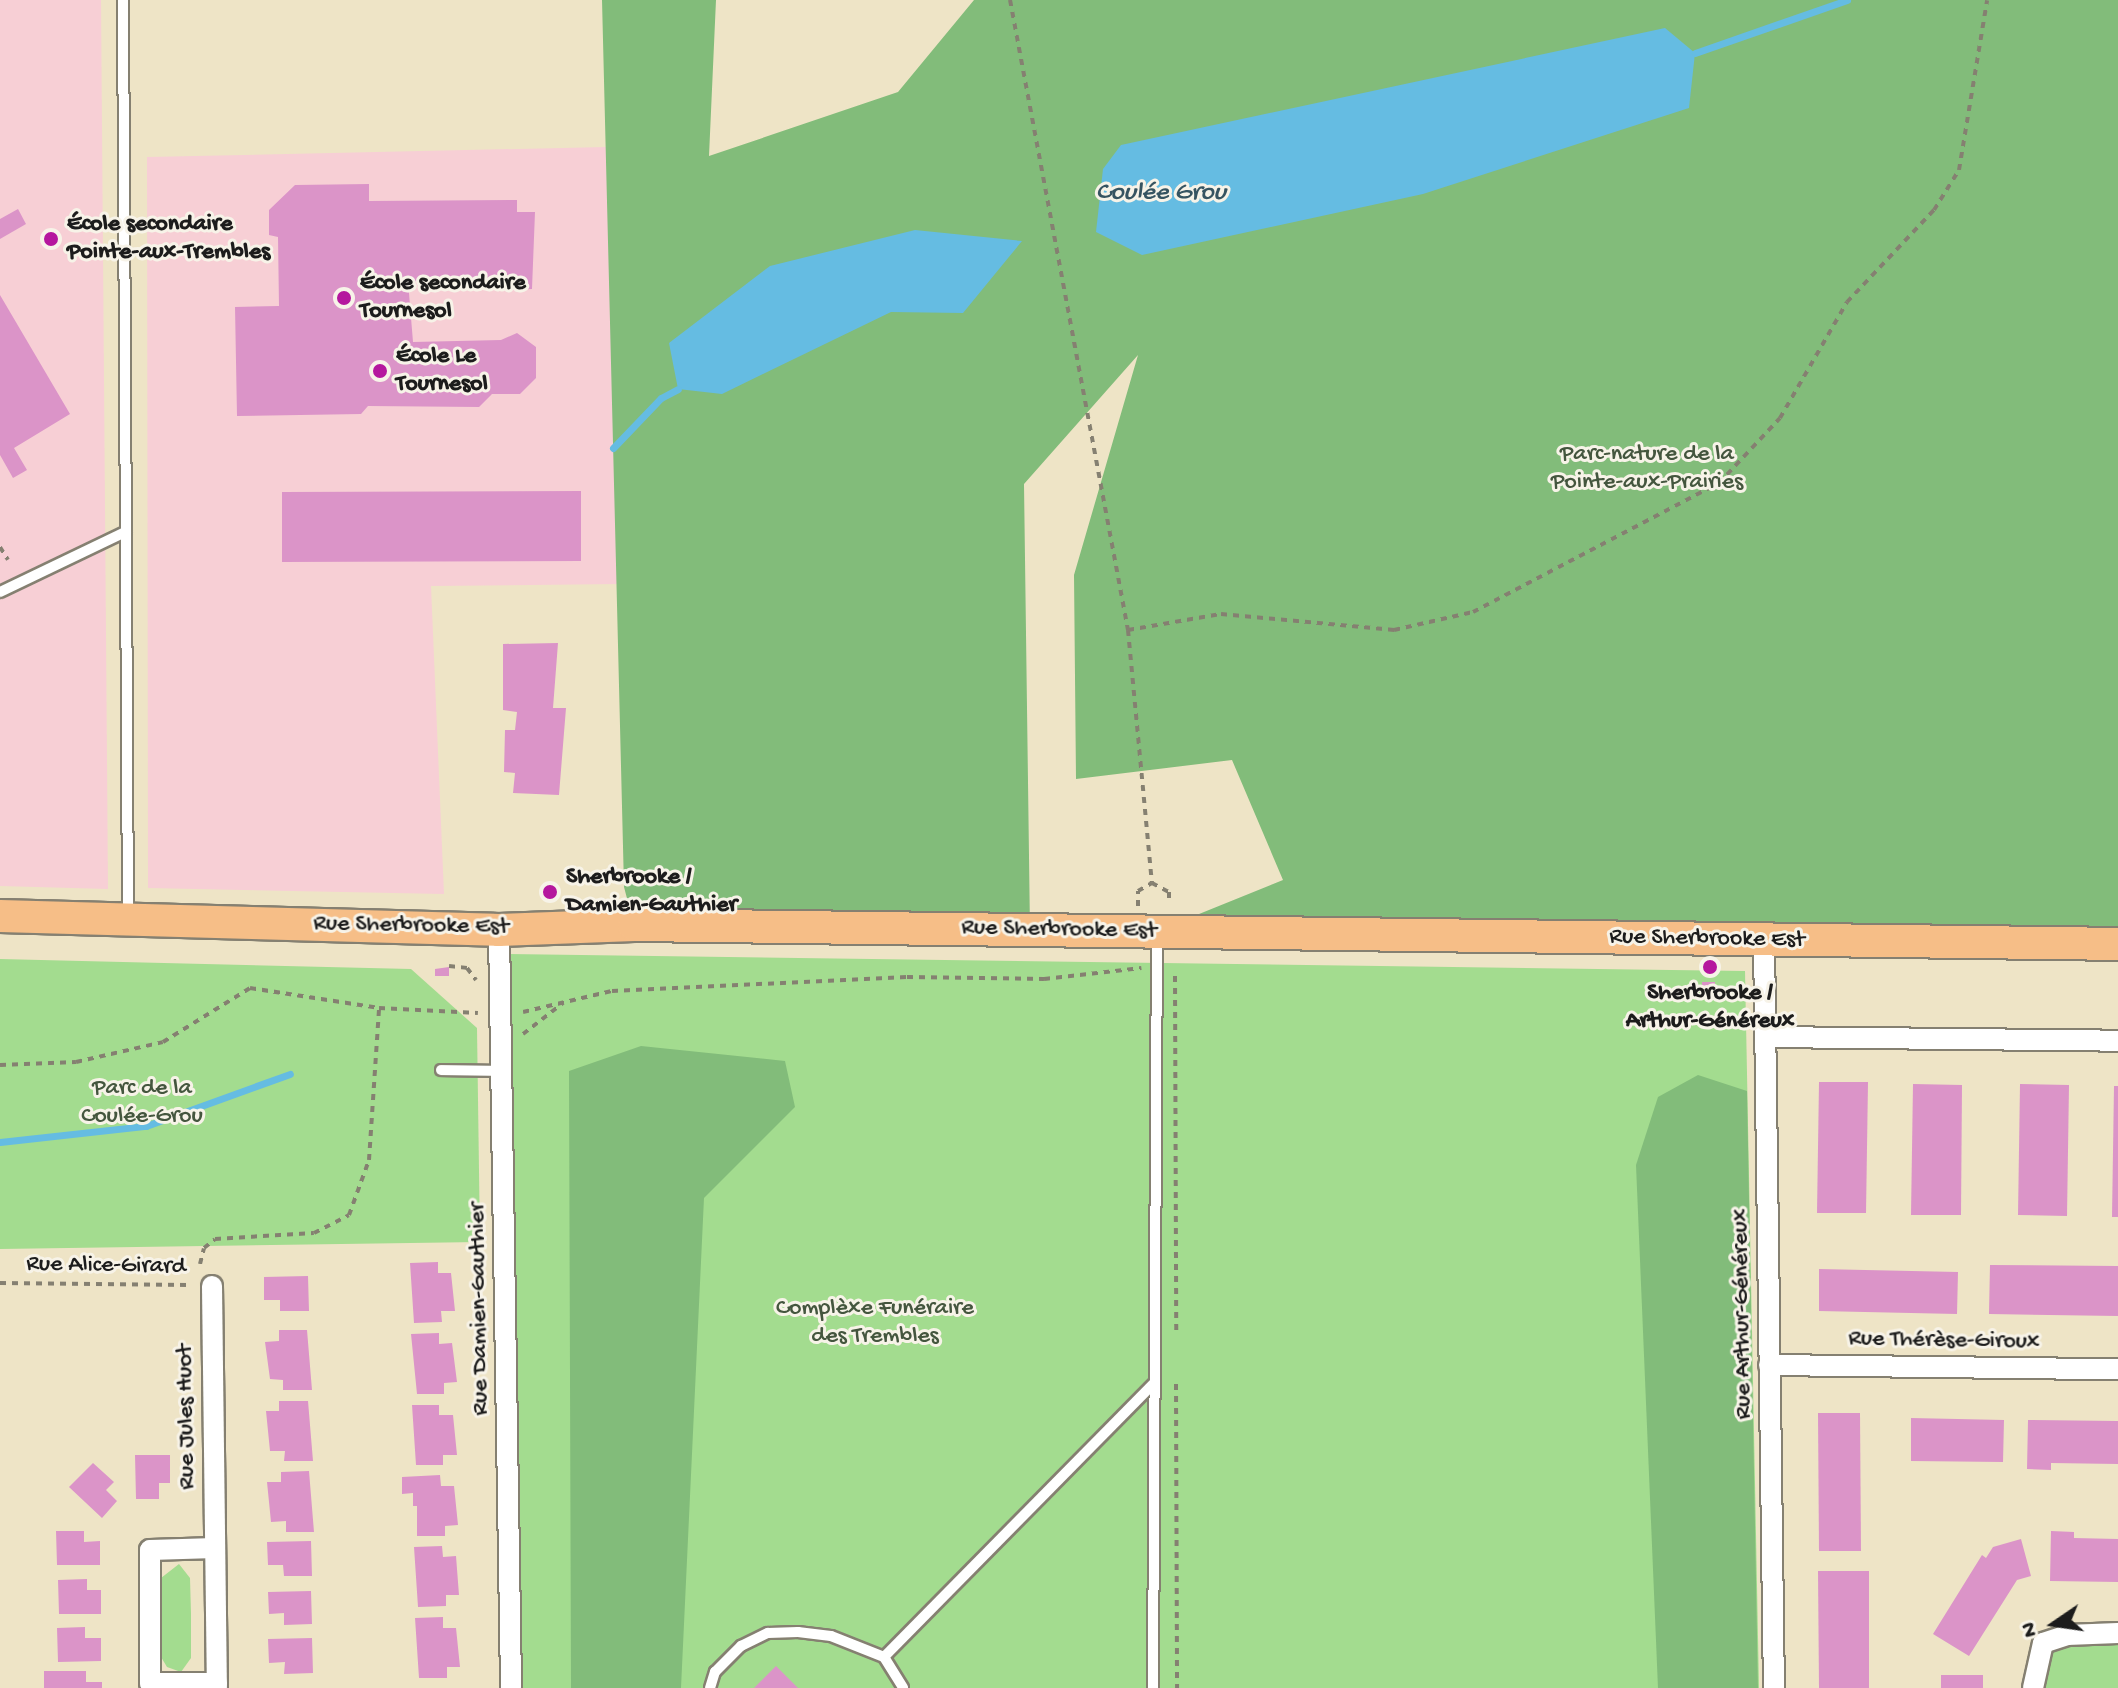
<!DOCTYPE html>
<html>
<head>
<meta charset="utf-8">
<style>
  body { margin:0 }
  #map { position:relative; width:2118px; height:1688px; overflow:hidden; background:#eee4c6; font-family:"Gochi Hand",sans-serif }
  div>[style] { position:absolute }
  [style*='--x'] { left:calc(var(--x)*1px); top:calc(var(--y)*1px); width:calc(var(--w)*1px); rotate:calc(var(--a)*1deg) }
  .built>* { inset:0; background:#f7cfd5 }
  .green>* { inset:0; background:#a3dc8f }
  .forest>* { inset:0; background:#82bc7a }
  .water>* { inset:0; background:#65bce2 }
  .stream>* { height:7px; margin:-3.5px; padding:0 3.5px; transform-origin:3.5px; border-radius:3.5px; background:#65bce2 }
  .building>* { inset:0; background:#db94c8 }
  .path>* { height:4px; margin-top:-2px; transform-origin:0; background:repeating-linear-gradient(90deg,#858071 0 6px,transparent 0 12px) }
  .roads { filter:drop-shadow(2px 0 #858071) drop-shadow(-2px 0 #858071) drop-shadow(0 2px #858071) drop-shadow(0 -2px #858071) }
  .service>* { height:10px; margin:-5px; padding:0 5px; transform-origin:5px; border-radius:5px; background:#fff }
  .minor>* { height:20px; margin:-10px; padding:0 10px; transform-origin:10px; border-radius:10px; background:#fff }
  .primary>* { height:32px; margin:-16px; padding:0 16px; transform-origin:16px; border-radius:16px; background:#f6be87 }
  .dots>* { width:22px; height:22px; translate:-50% -50%; box-sizing:border-box; border:4px solid #f7f3e8; border-radius:50% }
  span { translate:-50% -50%; white-space:nowrap; text-align:center; line-height:1.15; -webkit-text-stroke:6px #f7f3e8; paint-order:stroke }
  .poi-label { font-size:24px; color:#1c1c1c; font-weight:700 }
  .left { translate:0 -50%; text-align:left }
  .park-label { font-size:24px; color:#44563e }
  .street-label { font-size:24px; color:#1c1c1c }
  .water-label { font-size:26px; color:#365461; font-style:italic }
  .north { position:absolute; left:2014px; top:1584px; width:80px; height:80px; -webkit-text-stroke:6px #f7f3e8; paint-order:stroke; rotate:257deg; font-size:22px; font-weight:700; line-height:32px; text-align:center; color:#1c1c1c }
  .north::after { content:''; display:block; margin:auto; width:28px; height:36px; background:#1c1c1c; clip-path:polygon(50% 0,100% 100%,50% 72%,0 100%) }
</style>
</head>
<body>
<div id="map">
  <div class="built">
    <i style="clip-path:polygon(0 0,101px 0,108px 889px,0 886px)"></i>
    <i style="clip-path:polygon(606px 147px,620px 584px,431px 586px,444px 894px,148px 888px,147px 157px)"></i>
  </div>
  <div class="green">
    <i style="clip-path:polygon(506px 954px,1745px 971px,1759px 1688px,511px 1688px)"></i>
    <i style="clip-path:polygon(0 959px,411px 969px,477px 1028px,480px 1242px,0 1249px)"></i>
    <i style="clip-path:polygon(179px 1564px,190px 1578px,191px 1614px,191px 1658px,181px 1672px,167px 1667px,161px 1657px,161px 1578px)"></i>
    <i style="clip-path:polygon(2118px 1633px,2118px 1688px,2033px 1688px,2043px 1643px)"></i>
  </div>
  <div class="forest">
    <i style="clip-path:polygon(602px 0,716px 0,709px 156px,898px 92px,974px 0,2118px 0,2118px 944px,1157px 931px,1283px 880px,1232px 760px,1076px 779px,1074px 575px,1138px 355px,1024px 484px,1030px 930px,634px 925px,624px 887px)"></i>
    <i style="clip-path:polygon(641px 1046px,785px 1061px,795px 1107px,704px 1198px,681px 1688px,571px 1688px,569px 1071px)"></i>
    <i style="clip-path:polygon(1698px 1075px,1747px 1091px,1758px 1688px,1658px 1688px,1636px 1165px,1658px 1097px)"></i>
  </div>
  <div class="water">
    <i style="clip-path:polygon(1665px 28px,1695px 53px,1689px 108px,1423px 194px,1142px 255px,1096px 232px,1103px 169px,1121px 145px)"></i>
    <i style="clip-path:polygon(915px 230px,1022px 241px,963px 313px,891px 312px,722px 394px,678px 389px,669px 343px,770px 266px)"></i>
  </div>
  <div class="stream">
    <i style="--x:1695;--y:53;--w:161;--a:-19.2"></i>
    <i style="--x:613;--y:448;--w:69;--a:-46.2"></i>
    <i style="--x:661;--y:398;--w:19;--a:-28"></i>
    <i style="--x:0;--y:1142;--w:147;--a:-6.3"></i>
    <i style="--x:146;--y:1126;--w:153;--a:-19.9"></i>
  </div>
  <div class="building">
    <i style="clip-path:polygon(369px 184px,369px 201px,517px 200px,517px 212px,535px 212px,532px 289px,517px 290px,504px 283px,408px 281px,413px 342px,501px 340px,517px 333px,536px 347px,536px 378px,520px 394px,492px 394px,479px 407px,368px 406px,361px 414px,237px 416px,235px 307px,279px 306px,278px 237px,269px 235px,269px 210px,295px 185px)"></i>
    <i style="clip-path:polygon(18px 209px,26px 224px,0 239px,0 219px)"></i>
    <i style="clip-path:polygon(0 295px,70px 414px,14px 448px,27px 470px,13px 478px,0 455px)"></i>
    <i style="clip-path:polygon(581px 491px,581px 561px,282px 562px,282px 492px)"></i>
    <i style="clip-path:polygon(558px 643px,553px 708px,566px 708px,559px 795px,513px 793px,515px 773px,504px 772px,505px 730px,515px 730px,517px 712px,503px 710px,503px 644px)"></i>
    <i style="clip-path:polygon(449px 967px,449px 976px,435px 976px,435px 969px)"></i>
    <i style="clip-path:polygon(1702px 982px,1715px 982px,1715px 990px,1702px 990px)"></i>
    <i style="clip-path:polygon(1819px 1082px,1868px 1082px,1866px 1213px,1817px 1213px)"></i>
    <i style="clip-path:polygon(1913px 1084px,1962px 1085px,1961px 1215px,1911px 1215px)"></i>
    <i style="clip-path:polygon(2020px 1084px,2069px 1085px,2067px 1216px,2018px 1215px)"></i>
    <i style="clip-path:polygon(2114px 1086px,2118px 1086px,2118px 1217px,2112px 1217px)"></i>
    <i style="clip-path:polygon(438px 1262px,438px 1273px,451px 1273px,455px 1311px,441px 1311px,442px 1322px,414px 1323px,410px 1263px)"></i>
    <i style="clip-path:polygon(1990px 1265px,2118px 1266px,2118px 1316px,1989px 1314px)"></i>
    <i style="clip-path:polygon(1819px 1269px,1958px 1272px,1957px 1314px,1819px 1311px)"></i>
    <i style="clip-path:polygon(308px 1276px,309px 1311px,280px 1311px,280px 1300px,264px 1300px,264px 1277px)"></i>
    <i style="clip-path:polygon(279px 1330px,307px 1330px,312px 1390px,283px 1390px,283px 1380px,270px 1379px,265px 1342px,279px 1341px)"></i>
    <i style="clip-path:polygon(439px 1333px,439px 1344px,452px 1343px,457px 1382px,444px 1383px,444px 1394px,417px 1394px,411px 1334px)"></i>
    <i style="clip-path:polygon(279px 1401px,308px 1401px,313px 1461px,284px 1461px,285px 1451px,270px 1451px,266px 1411px,279px 1411px)"></i>
    <i style="clip-path:polygon(412px 1405px,439px 1405px,439px 1415px,453px 1415px,457px 1455px,443px 1455px,443px 1465px,416px 1465px)"></i>
    <i style="clip-path:polygon(1818px 1413px,1860px 1413px,1861px 1551px,1819px 1551px)"></i>
    <i style="clip-path:polygon(1911px 1418px,2004px 1420px,2003px 1462px,1911px 1461px)"></i>
    <i style="clip-path:polygon(2028px 1420px,2118px 1421px,2118px 1464px,2051px 1463px,2051px 1470px,2027px 1469px)"></i>
    <i style="clip-path:polygon(135px 1455px,170px 1455px,170px 1483px,159px 1483px,159px 1499px,136px 1499px)"></i>
    <i style="clip-path:polygon(93px 1463px,114px 1482px,106px 1490px,117px 1501px,102px 1518px,69px 1487px)"></i>
    <i style="clip-path:polygon(309px 1471px,314px 1532px,286px 1532px,286px 1521px,271px 1522px,267px 1482px,281px 1482px,281px 1472px)"></i>
    <i style="clip-path:polygon(440px 1475px,441px 1486px,454px 1486px,458px 1525px,445px 1526px,445px 1536px,417px 1536px,417px 1506px,413px 1506px,413px 1493px,402px 1494px,402px 1477px)"></i>
    <i style="clip-path:polygon(56px 1531px,84px 1531px,84px 1542px,100px 1541px,100px 1565px,57px 1565px)"></i>
    <i style="clip-path:polygon(2051px 1531px,2074px 1532px,2074px 1538px,2118px 1539px,2118px 1582px,2050px 1581px)"></i>
    <i style="clip-path:polygon(2021px 1539px,2031px 1576px,2017px 1580px,1969px 1656px,1933px 1634px,1982px 1555px,1986px 1558px,1993px 1547px)"></i>
    <i style="clip-path:polygon(311px 1541px,312px 1576px,284px 1576px,283px 1565px,268px 1565px,267px 1542px)"></i>
    <i style="clip-path:polygon(442px 1546px,443px 1557px,456px 1556px,459px 1595px,446px 1595px,446px 1606px,418px 1607px,414px 1547px)"></i>
    <i style="clip-path:polygon(1818px 1571px,1869px 1571px,1869px 1688px,1819px 1688px)"></i>
    <i style="clip-path:polygon(87px 1579px,87px 1590px,101px 1590px,101px 1614px,59px 1614px,58px 1580px)"></i>
    <i style="clip-path:polygon(311px 1591px,312px 1624px,284px 1625px,284px 1613px,269px 1614px,268px 1592px)"></i>
    <i style="clip-path:polygon(443px 1617px,443px 1628px,456px 1628px,460px 1667px,447px 1667px,447px 1678px,419px 1678px,415px 1618px)"></i>
    <i style="clip-path:polygon(85px 1627px,85px 1638px,101px 1638px,101px 1661px,58px 1662px,57px 1628px)"></i>
    <i style="clip-path:polygon(312px 1638px,313px 1673px,284px 1674px,285px 1662px,269px 1663px,268px 1639px)"></i>
    <i style="clip-path:polygon(776px 1666px,798px 1688px,754px 1688px)"></i>
    <i style="clip-path:polygon(44px 1671px,86px 1671px,86px 1682px,102px 1682px,102px 1688px,44px 1688px)"></i>
    <i style="clip-path:polygon(1941px 1675px,1983px 1675px,1983px 1688px,1941px 1688px)"></i>
  </div>
  <div class="path">
    <i style="--x:1010;--y:0;--w:641;--a:79.39"></i>
    <i style="--x:1128;--y:630;--w:254;--a:84.6"></i>
    <i style="--x:1152;--y:883;--w:19;--a:28"></i>
    <i style="--x:1169;--y:892;--w:11;--a:90"></i>
    <i style="--x:0;--y:547;--w:15;--a:58"></i>
    <i style="--x:1128;--y:630;--w:94;--a:-9.8"></i>
    <i style="--x:1221;--y:614;--w:174;--a:5.3"></i>
    <i style="--x:1394;--y:630;--w:81;--a:-12.8"></i>
    <i style="--x:1473;--y:612;--w:278;--a:-27.7"></i>
    <i style="--x:1719;--y:483;--w:89;--a:-46.8"></i>
    <i style="--x:1780;--y:418;--w:134;--a:-60"></i>
    <i style="--x:1847;--y:302;--w:127;--a:-46.6"></i>
    <i style="--x:1934;--y:210;--w:47;--a:-58"></i>
    <i style="--x:1959;--y:170;--w:172;--a:-80.6"></i>
    <i style="--x:1138;--y:906;--w:15;--a:-90"></i>
    <i style="--x:1138;--y:891;--w:16;--a:-30"></i>
    <i style="--x:449;--y:966;--w:18;--a:6"></i>
    <i style="--x:467;--y:968;--w:15;--a:53"></i>
    <i style="--x:1175;--y:976;--w:356;--a:89.8"></i>
    <i style="--x:523;--y:1012;--w:91;--a:-13.3"></i>
    <i style="--x:612;--y:991;--w:295;--a:-2.7"></i>
    <i style="--x:907;--y:977;--w:137;--a:0.8"></i>
    <i style="--x:1044;--y:979;--w:98;--a:-6.5"></i>
    <i style="--x:523;--y:1034;--w:51;--a:-37.8"></i>
    <i style="--x:0;--y:1065;--w:76;--a:-2.3"></i>
    <i style="--x:76;--y:1062;--w:89;--a:-12.9"></i>
    <i style="--x:163;--y:1042;--w:102;--a:-31.8"></i>
    <i style="--x:250;--y:988;--w:131;--a:8.8"></i>
    <i style="--x:379;--y:1008;--w:99;--a:2.9"></i>
    <i style="--x:200;--y:1264;--w:16;--a:-76"></i>
    <i style="--x:204;--y:1248;--w:14;--a:-39"></i>
    <i style="--x:215;--y:1239;--w:99;--a:-3.5"></i>
    <i style="--x:314;--y:1233;--w:39;--a:-27"></i>
    <i style="--x:349;--y:1215;--w:59;--a:-70"></i>
    <i style="--x:369;--y:1160;--w:152;--a:-86.2"></i>
    <i style="--x:0;--y:1283;--w:189;--a:0.6"></i>
    <i style="--x:1176;--y:1384;--w:304;--a:89.8"></i>
  </div>
  <div class="roads">
    <div class="service">
      <i style="--x:123;--y:0;--w:914;--a:89.69"></i>
      <i style="--x:0;--y:592;--w:139;--a:-25.6"></i>
      <i style="--x:441;--y:1070;--w:61;--a:0.9"></i>
      <i style="--x:884;--y:1657;--w:385;--a:-45.4"></i>
      <i style="--x:710;--y:1688;--w:17;--a:-73"></i>
      <i style="--x:715;--y:1672;--w:37;--a:-45"></i>
      <i style="--x:741;--y:1646;--w:30;--a:-26"></i>
      <i style="--x:768;--y:1633;--w:30;--a:-2"></i>
      <i style="--x:798;--y:1632;--w:33;--a:7"></i>
      <i style="--x:831;--y:1636;--w:57;--a:21.6"></i>
      <i style="--x:884;--y:1657;--w:36;--a:58"></i>
      <i style="--x:1153;--y:1688;--w:754;--a:-89.7"></i>
    </div>
    <div class="minor">
      <i style="--x:499;--y:930;--w:758;--a:89.09"></i>
      <i style="--x:1764;--y:939;--w:749;--a:89.24"></i>
      <i style="--x:1765;--y:1037;--w:353;--a:0.6"></i>
      <i style="--x:212;--y:1286;--w:402;--a:89.3"></i>
      <i style="--x:1769;--y:1365;--w:349;--a:0.7"></i>
      <i style="--x:215;--y:1548;--w:65;--a:178.2"></i>
      <i style="--x:150;--y:1550;--w:133;--a:90"></i>
      <i style="--x:150;--y:1683;--w:67;--a:0"></i>
      <i style="--x:2033;--y:1688;--w:46;--a:-77.5"></i>
      <i style="--x:2043;--y:1643;--w:25;--a:-18"></i>
      <i style="--x:2067;--y:1635;--w:51;--a:-2.2"></i>
    </div>
    <div class="primary">
      <i style="--x:0;--y:916;--w:499;--a:1.6"></i>
      <i style="--x:499;--y:930;--w:135;--a:-2.1"></i>
      <i style="--x:634;--y:925;--w:1484;--a:0.73"></i>
    </div>
  </div>
  <div class="dots">
    <i style="left:51px;top:239px;background:#b5179e"></i>
    <i style="left:344px;top:298px;background:#b5179e"></i>
    <i style="left:380px;top:371px;background:#b5179e"></i>
    <i style="left:550px;top:892px;background:#b5179e"></i>
    <i style="left:1710px;top:967px;background:#b5179e"></i>
  </div>
  <div class="poi-label">
    <span class="left" style="left:67px;top:239px">École secondaire<br>Pointe-aux-Trembles</span>
    <span class="left" style="left:360px;top:298px">École secondaire<br>Tournesol</span>
    <span class="left" style="left:396px;top:371px">École Le<br>Tournesol</span>
    <span class="left" style="left:566px;top:892px">Sherbrooke /<br>Damien-Gauthier</span>
    <span style="left:1710px;top:1008px">Sherbrooke /<br>Arthur-Généreux</span>
  </div>
  <div class="park-label">
    <span style="left:1647px;top:469px">Parc-nature de la<br>Pointe-aux-Prairies</span>
    <span style="left:142px;top:1103px">Parc de la<br>Coulée-Grou</span>
    <span style="left:875px;top:1323px">Complèxe Funéraire<br>des Trembles</span>
  </div>
  <div class="street-label">
    <span style="left:411px;top:926px;rotate:1deg">Rue Sherbrooke Est</span>
    <span style="left:1059px;top:930px;rotate:1deg">Rue Sherbrooke Est</span>
    <span style="left:1707px;top:939px;rotate:1deg">Rue Sherbrooke Est</span>
    <span style="left:106px;top:1266px;rotate:1deg">Rue Alice-Girard</span>
    <span style="left:480px;top:1309px;rotate:-91deg">Rue Damien-Gauthier</span>
    <span style="left:1743px;top:1314px;rotate:-91deg">Rue Arthur-Généreux</span>
    <span style="left:1944px;top:1341px;rotate:1deg">Rue Thérèse-Giroux</span>
    <span style="left:187px;top:1417px;rotate:-91deg">Rue Jules Huot</span>
  </div>
  <div class="water-label">
    <span style="left:1161px;top:194px">Coulée Grou</span>
  </div>
  <div class="north">N</div>
</div>
</body>
</html>
